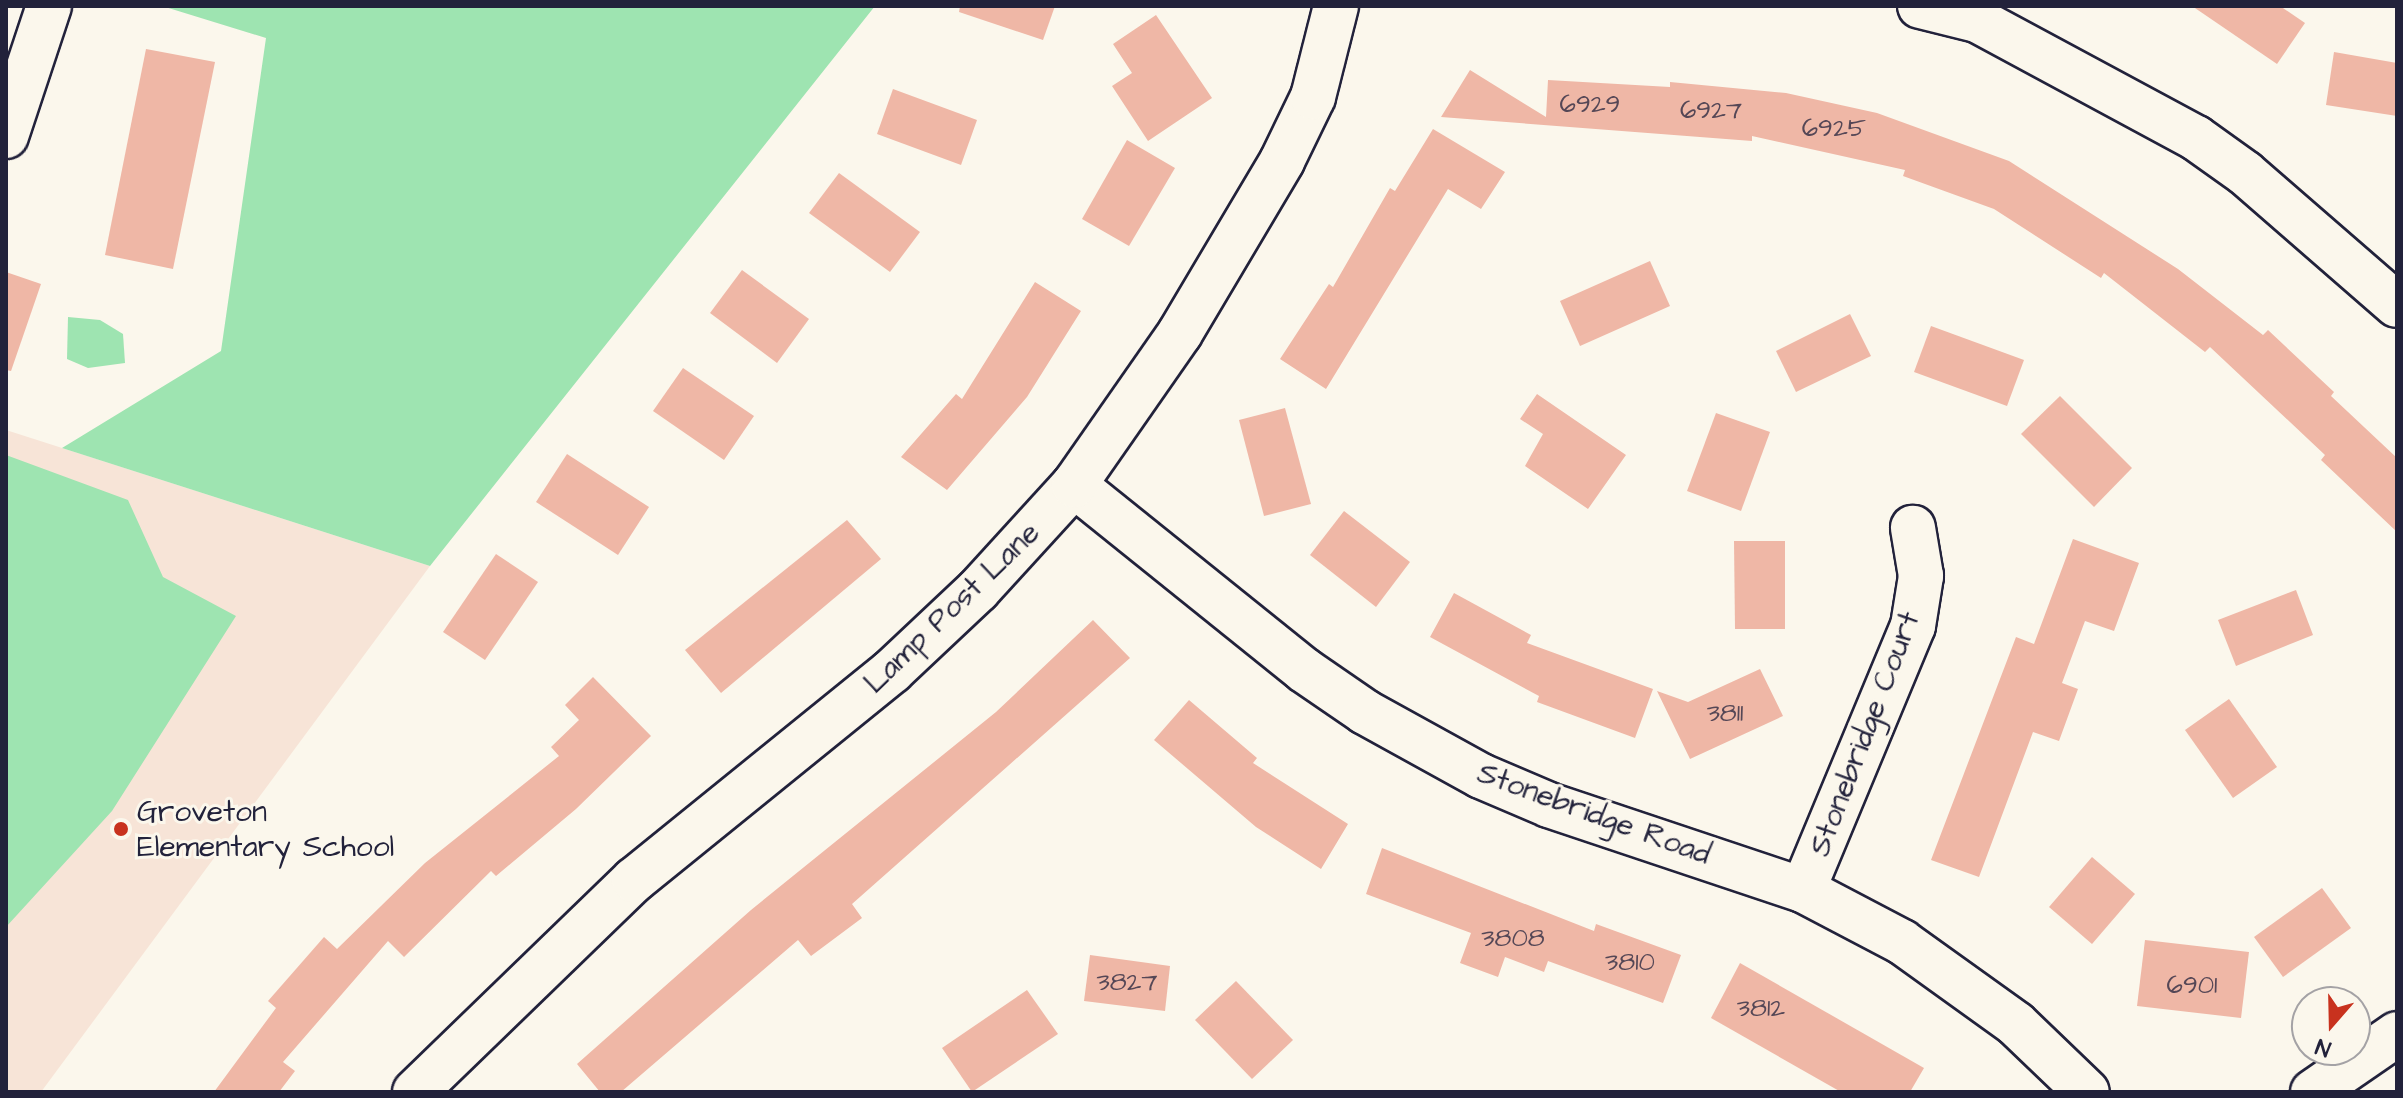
<!DOCTYPE html>
<html>
<head>
<meta charset="utf-8">
<style>
  body { margin:0 }
  #map { position:relative; width:2403px; height:1098px; overflow:hidden; background:#fbf7ec; font-family:"Architects Daughter",sans-serif }
  div>[style] { position:absolute }
  [style*='--x'] { left:calc(var(--x)*1px); top:calc(var(--y)*1px); width:calc(var(--w)*1px); rotate:calc(var(--a)*1deg) }
  .built>* { inset:0; background:#f7e4d7 }
  .green>* { inset:0; background:#9ee4b1 }
  .building>* { inset:0; background:#efb7a6 }
  .roads { filter:drop-shadow(2px 0 #22223b) drop-shadow(-2px 0 #22223b) drop-shadow(0 2px #22223b) drop-shadow(0 -2px #22223b) }
  .street>* { height:44px; margin:-22px; padding:0 22px; transform-origin:22px; border-radius:22px; background:#fbf7ec }
  .dots>* { width:22px; height:22px; translate:-50% -50%; box-sizing:border-box; border:4px solid #fbf7ec; border-radius:50% }
  span { translate:-50% -50%; white-space:nowrap; text-align:center; line-height:1.15; -webkit-text-stroke:6px #fbf7ec; paint-order:stroke }
  .number-label { font-size:26px; color:#554756 }
  .number-label span { -webkit-text-stroke-width:0 }
  .street-label { font-size:30px; color:#22223b }
  .poi-label { font-size:30px; color:#22223b }
  .left { translate:0 -50%; text-align:left }
  .frame { position:absolute; inset:0; border:8px solid #22223b; pointer-events:none }
  .north { position:absolute; left:2291px; top:986px; width:80px; height:80px; box-sizing:border-box; background:#fbf7ec; border:2px solid #a4a2a5; border-radius:50%; rotate:200deg; font-size:22px; font-weight:700; line-height:32px; text-align:center; color:#22223b }
  .north::after { content:''; display:block; margin:auto; width:28px; height:36px; background:#c8321e; clip-path:polygon(50% 0,100% 100%,50% 72%,0 100%) }
</style>
</head>
<body>
<div id="map">
  <div class="built">
    <i style="clip-path:polygon(6px 430px,430px 566px,41px 1092px,6px 1092px)"></i>
  </div>
  <div class="green">
    <i style="clip-path:polygon(162px 6px,875px 6px,430px 566px,62px 448px,221px 351px,266px 38px)"></i>
    <i style="clip-path:polygon(68px 317px,100px 320px,123px 334px,125px 363px,88px 368px,67px 359px)"></i>
    <i style="clip-path:polygon(6px 455px,128px 500px,163px 577px,236px 616px,112px 811px,6px 927px)"></i>
  </div>
  <div class="building">
    <i style="clip-path:polygon(960px 6px,1055px 6px,1043px 40px,959px 12px)"></i>
    <i style="clip-path:polygon(2192px 6px,2280px 6px,2305px 23px,2277px 64px)"></i>
    <i style="clip-path:polygon(1156px 15px,1212px 98px,1148px 141px,1112px 86px,1132px 73px,1113px 44px)"></i>
    <i style="clip-path:polygon(146px 49px,215px 62px,173px 269px,105px 255px)"></i>
    <i style="clip-path:polygon(2334px 52px,2397px 63px,2397px 116px,2326px 105px)"></i>
    <i style="clip-path:polygon(1470px 70px,1546px 117px,1548px 80px,1670px 87px,1670px 82px,1786px 93px,1877px 113px,2009px 161px,2178px 269px,2263px 335px,2268px 330px,2334px 392px,2331px 396px,2397px 458px,2397px 532px,2321px 460px,2325px 455px,2210px 347px,2205px 352px,2104px 273px,2101px 278px,1994px 209px,1903px 176px,1905px 170px,1752px 136px,1752px 141px,1441px 117px)"></i>
    <i style="clip-path:polygon(893px 89px,977px 120px,961px 165px,877px 134px)"></i>
    <i style="clip-path:polygon(1433px 129px,1505px 172px,1481px 209px,1448px 189px,1326px 389px,1280px 359px,1329px 284px,1333px 287px,1390px 188px,1395px 191px)"></i>
    <i style="clip-path:polygon(1127px 140px,1175px 168px,1129px 246px,1082px 219px)"></i>
    <i style="clip-path:polygon(839px 173px,920px 232px,890px 272px,809px 213px)"></i>
    <i style="clip-path:polygon(1650px 261px,1670px 306px,1580px 346px,1560px 301px)"></i>
    <i style="clip-path:polygon(742px 270px,809px 319px,777px 363px,710px 313px)"></i>
    <i style="clip-path:polygon(6px 272px,41px 284px,11px 371px,6px 370px)"></i>
    <i style="clip-path:polygon(1035px 282px,1081px 311px,1027px 397px,947px 490px,901px 457px,956px 394px,962px 399px)"></i>
    <i style="clip-path:polygon(1850px 314px,1871px 356px,1796px 392px,1776px 351px)"></i>
    <i style="clip-path:polygon(1931px 326px,2024px 360px,2007px 406px,1914px 372px)"></i>
    <i style="clip-path:polygon(683px 368px,754px 416px,724px 460px,653px 411px)"></i>
    <i style="clip-path:polygon(1537px 394px,1626px 455px,1588px 509px,1525px 466px,1543px 434px,1520px 419px)"></i>
    <i style="clip-path:polygon(2060px 396px,2132px 468px,2094px 507px,2021px 434px)"></i>
    <i style="clip-path:polygon(1285px 408px,1311px 504px,1264px 516px,1239px 420px)"></i>
    <i style="clip-path:polygon(1716px 413px,1770px 432px,1741px 511px,1687px 491px)"></i>
    <i style="clip-path:polygon(567px 454px,649px 507px,618px 555px,536px 502px)"></i>
    <i style="clip-path:polygon(1344px 511px,1410px 562px,1376px 607px,1310px 555px)"></i>
    <i style="clip-path:polygon(847px 520px,881px 559px,721px 693px,685px 650px)"></i>
    <i style="clip-path:polygon(2073px 539px,2139px 563px,2114px 631px,2085px 621px,2062px 683px,2078px 689px,2059px 741px,2033px 732px,1979px 877px,1931px 860px,2016px 637px,2034px 644px)"></i>
    <i style="clip-path:polygon(1734px 541px,1785px 541px,1785px 629px,1735px 629px)"></i>
    <i style="clip-path:polygon(496px 554px,538px 582px,485px 660px,443px 632px)"></i>
    <i style="clip-path:polygon(2296px 590px,2313px 635px,2236px 666px,2218px 620px)"></i>
    <i style="clip-path:polygon(1454px 593px,1531px 635px,1527px 643px,1653px 689px,1635px 738px,1537px 702px,1539px 696px,1430px 637px)"></i>
    <i style="clip-path:polygon(1093px 620px,1130px 658px,852px 904px,862px 918px,811px 956px,798px 940px,621px 1092px,600px 1092px,577px 1064px,751px 910px,996px 712px)"></i>
    <i style="clip-path:polygon(1760px 669px,1783px 716px,1690px 759px,1657px 691px,1688px 702px)"></i>
    <i style="clip-path:polygon(593px 677px,651px 736px,576px 809px,496px 876px,491px 871px,404px 957px,388px 941px,283px 1062px,295px 1071px,279px 1092px,214px 1092px,276px 1008px,268px 1001px,324px 937px,337px 949px,425px 863px,559px 756px,551px 747px,579px 720px,565px 705px)"></i>
    <i style="clip-path:polygon(2229px 699px,2277px 767px,2233px 798px,2185px 730px)"></i>
    <i style="clip-path:polygon(1189px 700px,1257px 758px,1253px 763px,1348px 824px,1321px 869px,1256px 827px,1154px 740px)"></i>
    <i style="clip-path:polygon(1382px 848px,1594px 931px,1596px 924px,1681px 955px,1663px 1003px,1548px 961px,1544px 972px,1505px 957px,1498px 977px,1460px 963px,1471px 933px,1366px 894px)"></i>
    <i style="clip-path:polygon(2092px 857px,2135px 894px,2092px 944px,2049px 907px)"></i>
    <i style="clip-path:polygon(2322px 888px,2351px 928px,2283px 977px,2254px 937px)"></i>
    <i style="clip-path:polygon(2145px 940px,2249px 952px,2241px 1018px,2137px 1006px)"></i>
    <i style="clip-path:polygon(1090px 955px,1170px 966px,1165px 1011px,1084px 1001px)"></i>
    <i style="clip-path:polygon(1740px 963px,1924px 1068px,1910px 1092px,1841px 1092px,1711px 1018px)"></i>
    <i style="clip-path:polygon(1236px 981px,1293px 1040px,1252px 1079px,1195px 1020px)"></i>
    <i style="clip-path:polygon(1027px 990px,1058px 1034px,972px 1092px,942px 1048px)"></i>
  </div>
  <div class="roads">
    <div class="street">
      <i style="--x:1920;--y:6;--w:59;--a:13.8"></i>
      <i style="--x:1977;--y:20;--w:249;--a:28.3"></i>
      <i style="--x:2196;--y:138;--w:60;--a:35.5"></i>
      <i style="--x:2245;--y:173;--w:201;--a:41"></i>
      <i style="--x:6;--y:136;--w:137;--a:-71.7"></i>
      <i style="--x:1074;--y:485;--w:295;--a:38.8"></i>
      <i style="--x:1304;--y:670;--w:74;--a:34.5"></i>
      <i style="--x:1365;--y:712;--w:132;--a:28.9"></i>
      <i style="--x:1481;--y:776;--w:74;--a:23.1"></i>
      <i style="--x:1549;--y:805;--w:268;--a:18.5"></i>
      <i style="--x:1803;--y:890;--w:112;--a:27.7"></i>
      <i style="--x:1902;--y:942;--w:140;--a:35.7"></i>
      <i style="--x:2016;--y:1024;--w:98;--a:43.8"></i>
      <i style="--x:1803;--y:890;--w:286;--a:-67.4"></i>
      <i style="--x:1913;--y:626;--w:51;--a:-80.9"></i>
      <i style="--x:1921;--y:576;--w:49;--a:-99.5"></i>
      <i style="--x:415;--y:1092;--w:305;--a:-44.1"></i>
      <i style="--x:634;--y:880;--w:332;--a:-39"></i>
      <i style="--x:892;--y:671;--w:118;--a:-43.3"></i>
      <i style="--x:978;--y:590;--w:142;--a:-47.6"></i>
      <i style="--x:1074;--y:485;--w:185;--a:-55.1"></i>
      <i style="--x:1180;--y:333;--w:200;--a:-59.3"></i>
      <i style="--x:1282;--y:161;--w:71;--a:-64.2"></i>
      <i style="--x:1313;--y:97;--w:94;--a:-75.8"></i>
      <i style="--x:2313;--y:1092;--w:102;--a:-34.6"></i>
    </div>
  </div>
  <div class="dots">
    <i style="left:121px;top:829px;background:#c8321e"></i>
  </div>
  <div class="number-label">
    <span style="left:1590px;top:105px">6929</span>
    <span style="left:1711px;top:111px">6927</span>
    <span style="left:1834px;top:129px">6925</span>
    <span style="left:1725px;top:714px">3811</span>
    <span style="left:1513px;top:939px">3808</span>
    <span style="left:1630px;top:963px">3810</span>
    <span style="left:1127px;top:983px">3827</span>
    <span style="left:2192px;top:986px">6901</span>
    <span style="left:1761px;top:1009px">3812</span>
  </div>
  <div class="street-label">
    <span style="left:952px;top:608px;rotate:-44deg">Lamp Post Lane</span>
    <span style="left:1865px;top:734px;rotate:-69deg">Stonebridge Court</span>
    <span style="left:1594px;top:814px;rotate:20deg">Stonebridge Road</span>
  </div>
  <div class="poi-label">
    <span class="left" style="left:137px;top:829px">Groveton<br>Elementary School</span>
  </div>
  <div class="frame"></div>
  <div class="north">N</div>
</div>
</body>
</html>
